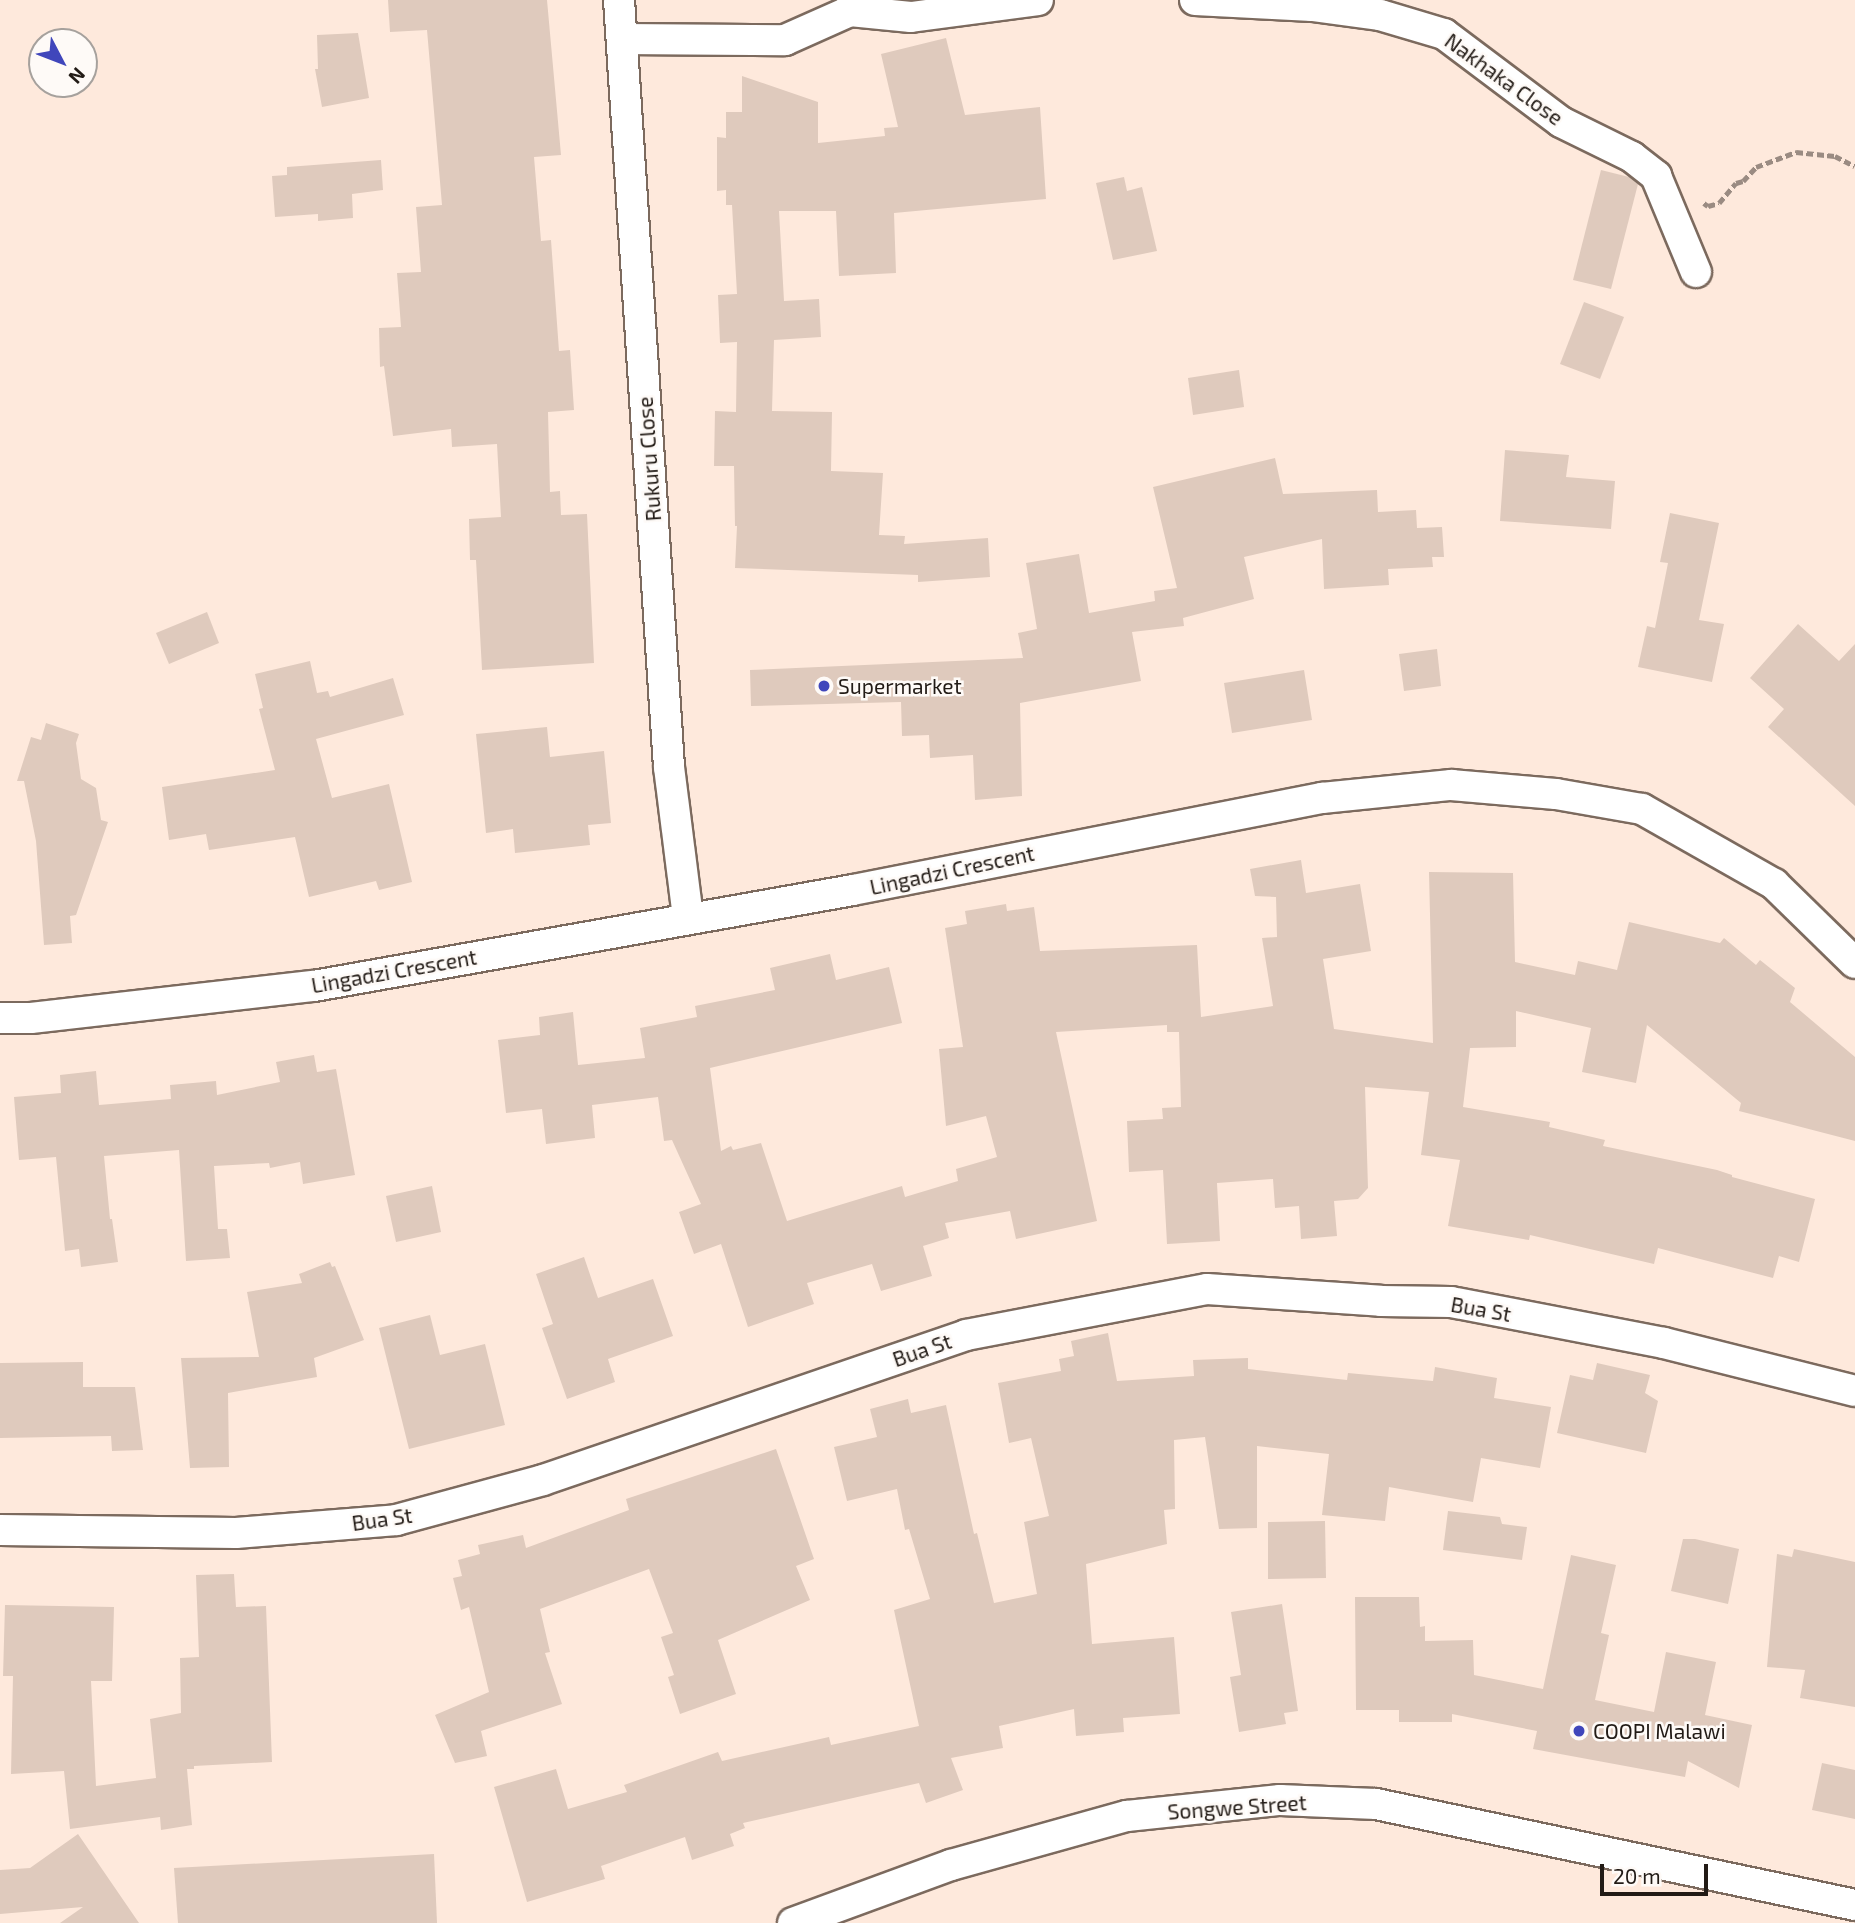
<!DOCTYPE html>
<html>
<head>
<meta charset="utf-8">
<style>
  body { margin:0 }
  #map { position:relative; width:1855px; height:1923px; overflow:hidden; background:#fee9dc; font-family:"Exo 2",sans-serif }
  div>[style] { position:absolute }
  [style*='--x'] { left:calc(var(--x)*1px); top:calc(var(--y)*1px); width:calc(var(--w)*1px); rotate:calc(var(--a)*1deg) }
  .building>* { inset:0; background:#dfcabd }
  .path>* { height:4.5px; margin-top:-2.25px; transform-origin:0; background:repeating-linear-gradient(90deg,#9a8b82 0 7px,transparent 0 10.5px) }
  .roads { filter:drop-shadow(2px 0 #7c6a5e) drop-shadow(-2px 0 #7c6a5e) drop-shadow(0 2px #7c6a5e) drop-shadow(0 -2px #7c6a5e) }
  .minor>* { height:30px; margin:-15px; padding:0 15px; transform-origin:15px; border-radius:15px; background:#fff }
  .dots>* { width:19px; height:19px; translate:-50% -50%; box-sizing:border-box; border:4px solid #fefaf7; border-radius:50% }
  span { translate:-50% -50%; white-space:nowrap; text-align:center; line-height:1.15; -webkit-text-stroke:5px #fefaf7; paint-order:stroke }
  .street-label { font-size:21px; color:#221b16 }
  .poi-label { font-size:21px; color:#221b16 }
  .left { translate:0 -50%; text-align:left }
  .north { position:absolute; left:28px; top:28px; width:70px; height:70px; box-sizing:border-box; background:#fefaf7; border:2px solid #a6a19d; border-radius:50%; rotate:132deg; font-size:19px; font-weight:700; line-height:28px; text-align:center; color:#221b16 }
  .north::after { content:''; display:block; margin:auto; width:24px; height:32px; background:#4046bb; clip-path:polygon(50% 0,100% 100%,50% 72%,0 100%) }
  .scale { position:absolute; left:1600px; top:1864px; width:108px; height:32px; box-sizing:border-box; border:4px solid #221b16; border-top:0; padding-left:9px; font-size:21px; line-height:24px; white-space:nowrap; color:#221b16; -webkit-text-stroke:5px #fefaf7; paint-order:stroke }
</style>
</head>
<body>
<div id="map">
  <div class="building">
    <i style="clip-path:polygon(388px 0,547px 0,561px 155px,534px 157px,541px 241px,551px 240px,559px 351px,570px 350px,574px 410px,548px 412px,550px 492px,560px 491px,561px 515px,587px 514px,594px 663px,482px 670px,476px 560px,470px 560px,469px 519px,501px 517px,497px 444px,452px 447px,451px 429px,393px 436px,384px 366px,380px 367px,379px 328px,401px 327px,397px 273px,421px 272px,416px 207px,442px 205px,427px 30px,390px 32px)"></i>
    <i style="clip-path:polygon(358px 33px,369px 98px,322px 107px,315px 69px,318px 69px,317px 35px)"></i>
    <i style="clip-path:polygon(946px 38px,965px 115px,1040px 107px,1046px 199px,894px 213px,896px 273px,839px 276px,836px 211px,779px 211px,784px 301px,819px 299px,821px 337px,774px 340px,772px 411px,832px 412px,831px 471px,883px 473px,879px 535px,905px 536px,904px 544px,988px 538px,990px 577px,918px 582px,918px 575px,735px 568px,737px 526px,735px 526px,734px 466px,714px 466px,715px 411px,736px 412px,737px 342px,720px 343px,718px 295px,737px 294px,732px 205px,726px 205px,726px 190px,717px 191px,717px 137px,726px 138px,726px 112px,742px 112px,742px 76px,818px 102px,818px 143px,885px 136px,884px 128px,898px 127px,881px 54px)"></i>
    <i style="clip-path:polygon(381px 160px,383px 190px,352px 194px,353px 218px,318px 221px,318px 214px,275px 217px,272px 176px,287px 175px,287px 167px)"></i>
    <i style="clip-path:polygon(1601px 170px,1629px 177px,1638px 184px,1611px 289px,1573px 280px)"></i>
    <i style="clip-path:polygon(1124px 177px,1127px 191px,1142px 187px,1157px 251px,1113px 260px,1096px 183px)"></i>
    <i style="clip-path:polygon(1584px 302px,1624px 317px,1600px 379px,1560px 364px)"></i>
    <i style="clip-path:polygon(1239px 370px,1244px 407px,1193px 415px,1188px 378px)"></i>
    <i style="clip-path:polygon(1505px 450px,1569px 455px,1566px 477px,1615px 481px,1611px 529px,1500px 521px)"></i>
    <i style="clip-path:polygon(1275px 458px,1283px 494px,1377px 490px,1378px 512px,1416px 510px,1417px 528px,1442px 527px,1444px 557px,1432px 557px,1433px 567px,1388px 569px,1389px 585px,1324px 589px,1322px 539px,1244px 557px,1254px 599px,1183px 618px,1184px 626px,1132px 632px,1141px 681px,1020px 703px,1022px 796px,975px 800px,973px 755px,930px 758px,929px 735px,902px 736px,901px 702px,751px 706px,750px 670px,1023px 658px,1018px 633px,1037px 629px,1026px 563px,1079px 554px,1089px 613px,1155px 601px,1154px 591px,1177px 588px,1153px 487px)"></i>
    <i style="clip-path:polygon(1670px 513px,1719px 523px,1699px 620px,1724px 624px,1712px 682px,1638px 667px,1647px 626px,1655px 628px,1668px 563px,1660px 562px)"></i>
    <i style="clip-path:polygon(207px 612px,219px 643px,169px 664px,156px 633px)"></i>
    <i style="clip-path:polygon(1798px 624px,1839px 661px,1855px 644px,1855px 806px,1768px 727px,1784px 709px,1750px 678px)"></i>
    <i style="clip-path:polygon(1437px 649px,1441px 686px,1404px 691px,1399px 654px)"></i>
    <i style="clip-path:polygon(310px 661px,317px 693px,328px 691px,330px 697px,393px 678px,404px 715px,316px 739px,332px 798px,389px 784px,412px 882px,379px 890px,376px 881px,309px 897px,295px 837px,209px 850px,206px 834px,169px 840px,162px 787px,275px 770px,259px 709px,263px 708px,255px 674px)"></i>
    <i style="clip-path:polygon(1304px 670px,1312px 720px,1232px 733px,1224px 683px)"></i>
    <i style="clip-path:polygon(46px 723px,79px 734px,76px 743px,81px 779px,96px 788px,101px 820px,108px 822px,76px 915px,70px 916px,72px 943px,44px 945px,36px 841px,24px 781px,17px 781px,31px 737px,41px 740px)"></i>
    <i style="clip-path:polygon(547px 727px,550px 757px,604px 751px,611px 823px,588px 825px,590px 845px,515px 853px,513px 829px,486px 833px,476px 734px)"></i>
    <i style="clip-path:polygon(1301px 860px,1306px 893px,1360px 884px,1371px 951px,1323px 959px,1334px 1029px,1433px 1043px,1429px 872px,1513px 873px,1515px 962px,1575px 975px,1578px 961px,1617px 970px,1629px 922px,1720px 943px,1724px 938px,1756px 965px,1760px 960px,1795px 988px,1790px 1002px,1855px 1057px,1855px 1141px,1739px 1111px,1741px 1103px,1647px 1025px,1636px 1083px,1582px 1072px,1591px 1028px,1516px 1011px,1516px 1047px,1470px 1048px,1463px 1107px,1550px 1122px,1549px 1127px,1605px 1140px,1603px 1146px,1717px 1170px,1732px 1175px,1732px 1177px,1815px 1199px,1799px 1262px,1779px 1256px,1773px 1278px,1658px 1248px,1654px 1264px,1530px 1235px,1529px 1240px,1448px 1226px,1460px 1160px,1421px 1155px,1429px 1092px,1365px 1087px,1368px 1188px,1358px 1199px,1334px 1201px,1337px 1236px,1301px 1239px,1299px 1206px,1275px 1208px,1273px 1179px,1217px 1183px,1220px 1241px,1167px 1244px,1163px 1170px,1129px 1172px,1127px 1121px,1163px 1119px,1162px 1108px,1181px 1107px,1179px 1032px,1167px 1032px,1167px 1025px,1056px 1032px,1097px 1221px,1016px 1239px,1010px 1211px,945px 1223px,949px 1238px,923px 1246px,932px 1276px,881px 1291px,872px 1264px,807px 1283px,814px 1304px,748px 1327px,721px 1244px,694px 1254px,679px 1212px,701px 1204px,672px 1140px,664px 1141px,658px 1097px,592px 1105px,595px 1138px,546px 1144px,542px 1109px,506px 1113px,498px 1040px,540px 1035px,539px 1017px,573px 1012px,578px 1065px,645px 1058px,640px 1028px,697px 1017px,695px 1006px,775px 990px,770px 968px,830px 954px,836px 980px,889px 967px,902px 1023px,710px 1068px,721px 1151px,731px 1146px,733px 1150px,761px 1143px,787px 1221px,902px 1186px,905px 1197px,958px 1181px,956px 1169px,997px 1157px,986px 1116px,946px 1126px,939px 1049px,963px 1047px,945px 928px,967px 924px,965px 911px,1006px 904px,1007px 911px,1034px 907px,1040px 951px,1197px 945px,1201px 1017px,1273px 1006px,1262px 938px,1277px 937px,1276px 897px,1255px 896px,1250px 869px)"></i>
    <i style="clip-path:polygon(314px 1055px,317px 1072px,336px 1069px,355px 1175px,303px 1184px,300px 1162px,270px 1168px,269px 1163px,214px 1166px,218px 1229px,227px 1229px,230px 1258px,186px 1261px,179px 1150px,104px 1156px,110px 1219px,112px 1219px,118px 1262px,81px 1267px,79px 1249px,65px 1251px,56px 1157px,19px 1160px,14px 1097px,61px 1093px,60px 1075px,96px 1071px,99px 1105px,171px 1099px,170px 1085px,216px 1081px,217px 1095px,280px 1082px,276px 1062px)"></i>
    <i style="clip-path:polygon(432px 1186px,441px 1232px,396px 1242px,386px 1196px)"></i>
    <i style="clip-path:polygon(584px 1257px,598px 1298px,653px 1279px,673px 1336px,608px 1359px,615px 1382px,567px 1399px,542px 1328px,553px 1324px,536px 1274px)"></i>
    <i style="clip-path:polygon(330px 1262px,332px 1267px,335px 1266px,364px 1340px,314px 1358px,317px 1377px,228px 1393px,229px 1467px,190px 1468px,181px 1358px,259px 1357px,247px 1292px,302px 1283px,299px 1274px)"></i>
    <i style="clip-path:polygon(430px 1315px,440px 1355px,485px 1344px,505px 1425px,409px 1449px,379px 1328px)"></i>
    <i style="clip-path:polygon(1108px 1333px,1117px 1381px,1194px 1376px,1193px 1360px,1248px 1358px,1248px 1369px,1347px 1380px,1348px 1373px,1433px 1381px,1435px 1367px,1497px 1378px,1494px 1398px,1551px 1407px,1540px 1468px,1481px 1458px,1473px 1502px,1389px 1487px,1385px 1521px,1322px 1515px,1329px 1454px,1257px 1446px,1257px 1528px,1219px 1529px,1205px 1437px,1174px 1440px,1175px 1509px,1164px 1510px,1167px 1544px,1086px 1564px,1092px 1644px,1174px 1637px,1180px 1714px,1123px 1718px,1124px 1732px,1076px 1736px,1074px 1709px,999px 1726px,1003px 1748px,951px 1758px,963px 1790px,926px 1803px,919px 1783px,743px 1823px,745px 1828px,730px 1834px,734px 1846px,692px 1860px,685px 1837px,601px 1866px,605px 1879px,527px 1902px,494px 1787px,556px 1769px,568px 1809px,627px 1792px,624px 1785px,718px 1752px,722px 1761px,829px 1737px,831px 1745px,919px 1726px,894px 1610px,930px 1599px,909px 1529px,905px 1530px,897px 1489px,847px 1501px,834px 1447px,877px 1437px,870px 1409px,908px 1399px,911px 1413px,946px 1405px,974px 1534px,977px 1533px,994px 1603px,1037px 1594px,1024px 1522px,1049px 1516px,1031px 1438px,1009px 1443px,998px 1383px,1061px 1371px,1059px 1359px,1074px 1356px,1071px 1341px)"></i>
    <i style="clip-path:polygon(83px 1362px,83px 1387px,135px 1387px,143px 1450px,112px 1451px,111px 1436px,0 1438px,0 1363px)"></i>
    <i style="clip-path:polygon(1597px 1363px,1650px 1375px,1645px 1393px,1658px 1401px,1646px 1453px,1557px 1433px,1570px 1375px,1593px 1380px)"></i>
    <i style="clip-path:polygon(776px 1449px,814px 1559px,796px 1566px,810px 1600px,718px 1640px,736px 1694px,680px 1714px,668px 1677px,674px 1675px,661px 1637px,673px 1633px,649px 1569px,540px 1609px,550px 1652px,545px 1653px,562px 1704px,481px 1731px,487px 1756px,455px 1763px,435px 1715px,489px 1692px,469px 1607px,461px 1610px,453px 1578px,462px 1576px,458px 1560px,480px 1554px,478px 1545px,523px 1535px,526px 1548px,629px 1510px,626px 1499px)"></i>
    <i style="clip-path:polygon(1448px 1511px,1500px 1517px,1502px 1524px,1527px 1527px,1522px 1560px,1443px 1550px)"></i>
    <i style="clip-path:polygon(1325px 1521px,1326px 1578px,1268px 1579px,1268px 1522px)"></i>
    <i style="clip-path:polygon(1683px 1539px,1695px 1539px,1739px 1549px,1728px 1604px,1671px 1591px)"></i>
    <i style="clip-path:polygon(1794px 1549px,1855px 1562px,1855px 1707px,1800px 1698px,1805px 1670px,1767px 1667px,1777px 1554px,1792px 1557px)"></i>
    <i style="clip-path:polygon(1571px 1555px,1616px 1565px,1601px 1633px,1609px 1635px,1595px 1700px,1654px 1712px,1666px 1652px,1716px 1662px,1705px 1715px,1752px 1725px,1739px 1788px,1688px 1761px,1685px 1777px,1533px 1749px,1537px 1731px,1452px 1714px,1452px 1722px,1399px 1722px,1399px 1710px,1356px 1710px,1355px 1597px,1419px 1597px,1420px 1627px,1425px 1626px,1425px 1641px,1473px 1640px,1474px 1675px,1543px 1689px)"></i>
    <i style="clip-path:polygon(234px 1574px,236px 1607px,266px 1606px,272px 1762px,194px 1766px,194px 1769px,187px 1769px,192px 1825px,161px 1830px,160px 1817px,70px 1829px,64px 1771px,11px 1774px,13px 1676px,3px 1676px,5px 1605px,114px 1607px,112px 1681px,91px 1681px,96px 1786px,156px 1778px,150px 1719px,181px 1713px,180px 1658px,199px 1657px,196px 1575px)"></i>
    <i style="clip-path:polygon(1282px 1604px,1298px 1711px,1284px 1713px,1286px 1724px,1239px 1732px,1230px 1677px,1241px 1675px,1231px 1612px)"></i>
    <i style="clip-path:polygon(1822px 1763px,1855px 1770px,1855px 1819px,1812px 1810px)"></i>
    <i style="clip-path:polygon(78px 1834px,139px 1923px,60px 1923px,83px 1907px,0 1914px,0 1870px,30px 1868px)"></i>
    <i style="clip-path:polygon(434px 1854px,437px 1923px,178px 1923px,174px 1868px)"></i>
  </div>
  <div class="path">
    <i style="--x:1704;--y:203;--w:5;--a:37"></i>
    <i style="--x:1708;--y:206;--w:11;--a:-15"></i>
    <i style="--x:1719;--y:203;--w:26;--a:-50"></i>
    <i style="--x:1736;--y:183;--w:7;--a:-16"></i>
    <i style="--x:1743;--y:181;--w:19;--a:-47"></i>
    <i style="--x:1756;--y:167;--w:43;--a:-20.6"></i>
    <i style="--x:1796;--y:152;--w:39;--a:6"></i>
    <i style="--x:1835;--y:156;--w:22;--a:27"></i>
  </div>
  <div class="roads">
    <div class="minor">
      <i style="--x:619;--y:0;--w:769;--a:86.27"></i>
      <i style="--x:669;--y:767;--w:151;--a:82.8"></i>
      <i style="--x:1195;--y:0;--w:117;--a:2.9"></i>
      <i style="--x:1312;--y:6;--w:69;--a:7.5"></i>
      <i style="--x:1380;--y:15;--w:67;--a:16.5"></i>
      <i style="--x:1444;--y:34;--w:146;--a:36.9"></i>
      <i style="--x:1561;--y:122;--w:79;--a:26.2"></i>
      <i style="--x:1632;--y:157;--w:31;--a:38"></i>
      <i style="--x:1656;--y:176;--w:104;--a:67.4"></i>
      <i style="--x:850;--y:11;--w:61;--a:5.6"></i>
      <i style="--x:911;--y:17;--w:128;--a:-7.6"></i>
      <i style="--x:622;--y:39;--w:163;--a:0.4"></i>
      <i style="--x:785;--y:40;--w:71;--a:-24"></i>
      <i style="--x:850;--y:11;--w:11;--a:-75"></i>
      <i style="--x:0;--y:1018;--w:31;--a:0"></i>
      <i style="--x:31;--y:1018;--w:285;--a:-6.5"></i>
      <i style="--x:314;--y:986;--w:547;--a:-10.1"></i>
      <i style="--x:853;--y:890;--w:478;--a:-11.1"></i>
      <i style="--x:1322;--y:798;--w:130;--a:-5.8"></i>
      <i style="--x:1451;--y:785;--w:105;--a:4.9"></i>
      <i style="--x:1556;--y:794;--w:87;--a:9.9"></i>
      <i style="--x:1642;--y:809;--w:152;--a:29.6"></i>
      <i style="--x:1774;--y:884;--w:113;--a:44.3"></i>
      <i style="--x:0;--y:1530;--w:236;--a:0.7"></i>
      <i style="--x:236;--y:1533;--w:161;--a:-4.6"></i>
      <i style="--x:396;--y:1520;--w:152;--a:-15.2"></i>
      <i style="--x:543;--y:1480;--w:447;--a:-18.9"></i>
      <i style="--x:966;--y:1335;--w:245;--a:-10.8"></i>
      <i style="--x:1207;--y:1289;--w:174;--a:3.9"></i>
      <i style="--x:1381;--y:1301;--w:70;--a:0.8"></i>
      <i style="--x:1451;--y:1302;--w:217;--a:10.9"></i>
      <i style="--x:1664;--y:1343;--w:197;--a:14.1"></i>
      <i style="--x:793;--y:1923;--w:168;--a:-20.2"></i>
      <i style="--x:951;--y:1865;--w:183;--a:-15.6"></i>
      <i style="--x:1127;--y:1816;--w:154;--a:-6"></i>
      <i style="--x:1280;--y:1800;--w:96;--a:2.4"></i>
      <i style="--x:1376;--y:1804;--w:490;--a:11.9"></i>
    </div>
  </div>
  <div class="dots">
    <i style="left:824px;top:686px;background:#4046bb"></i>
    <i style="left:1579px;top:1731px;background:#4046bb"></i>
  </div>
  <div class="street-label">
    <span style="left:1504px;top:79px;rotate:36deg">Nakhaka Close</span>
    <span style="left:649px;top:459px;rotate:-94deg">Rukuru Close</span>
    <span style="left:952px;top:870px;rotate:-12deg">Lingadzi Crescent</span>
    <span style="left:394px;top:971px;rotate:-10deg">Lingadzi Crescent</span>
    <span style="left:1481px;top:1309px;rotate:10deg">Bua St</span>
    <span style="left:922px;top:1350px;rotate:-19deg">Bua St</span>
    <span style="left:382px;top:1519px;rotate:-8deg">Bua St</span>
    <span style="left:1237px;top:1807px;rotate:-4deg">Songwe Street</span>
  </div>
  <div class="poi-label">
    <span class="left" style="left:838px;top:686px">Supermarket</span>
    <span class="left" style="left:1593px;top:1731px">COOPI Malawi</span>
  </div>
  <div class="north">N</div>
  <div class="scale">20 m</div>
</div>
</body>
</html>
